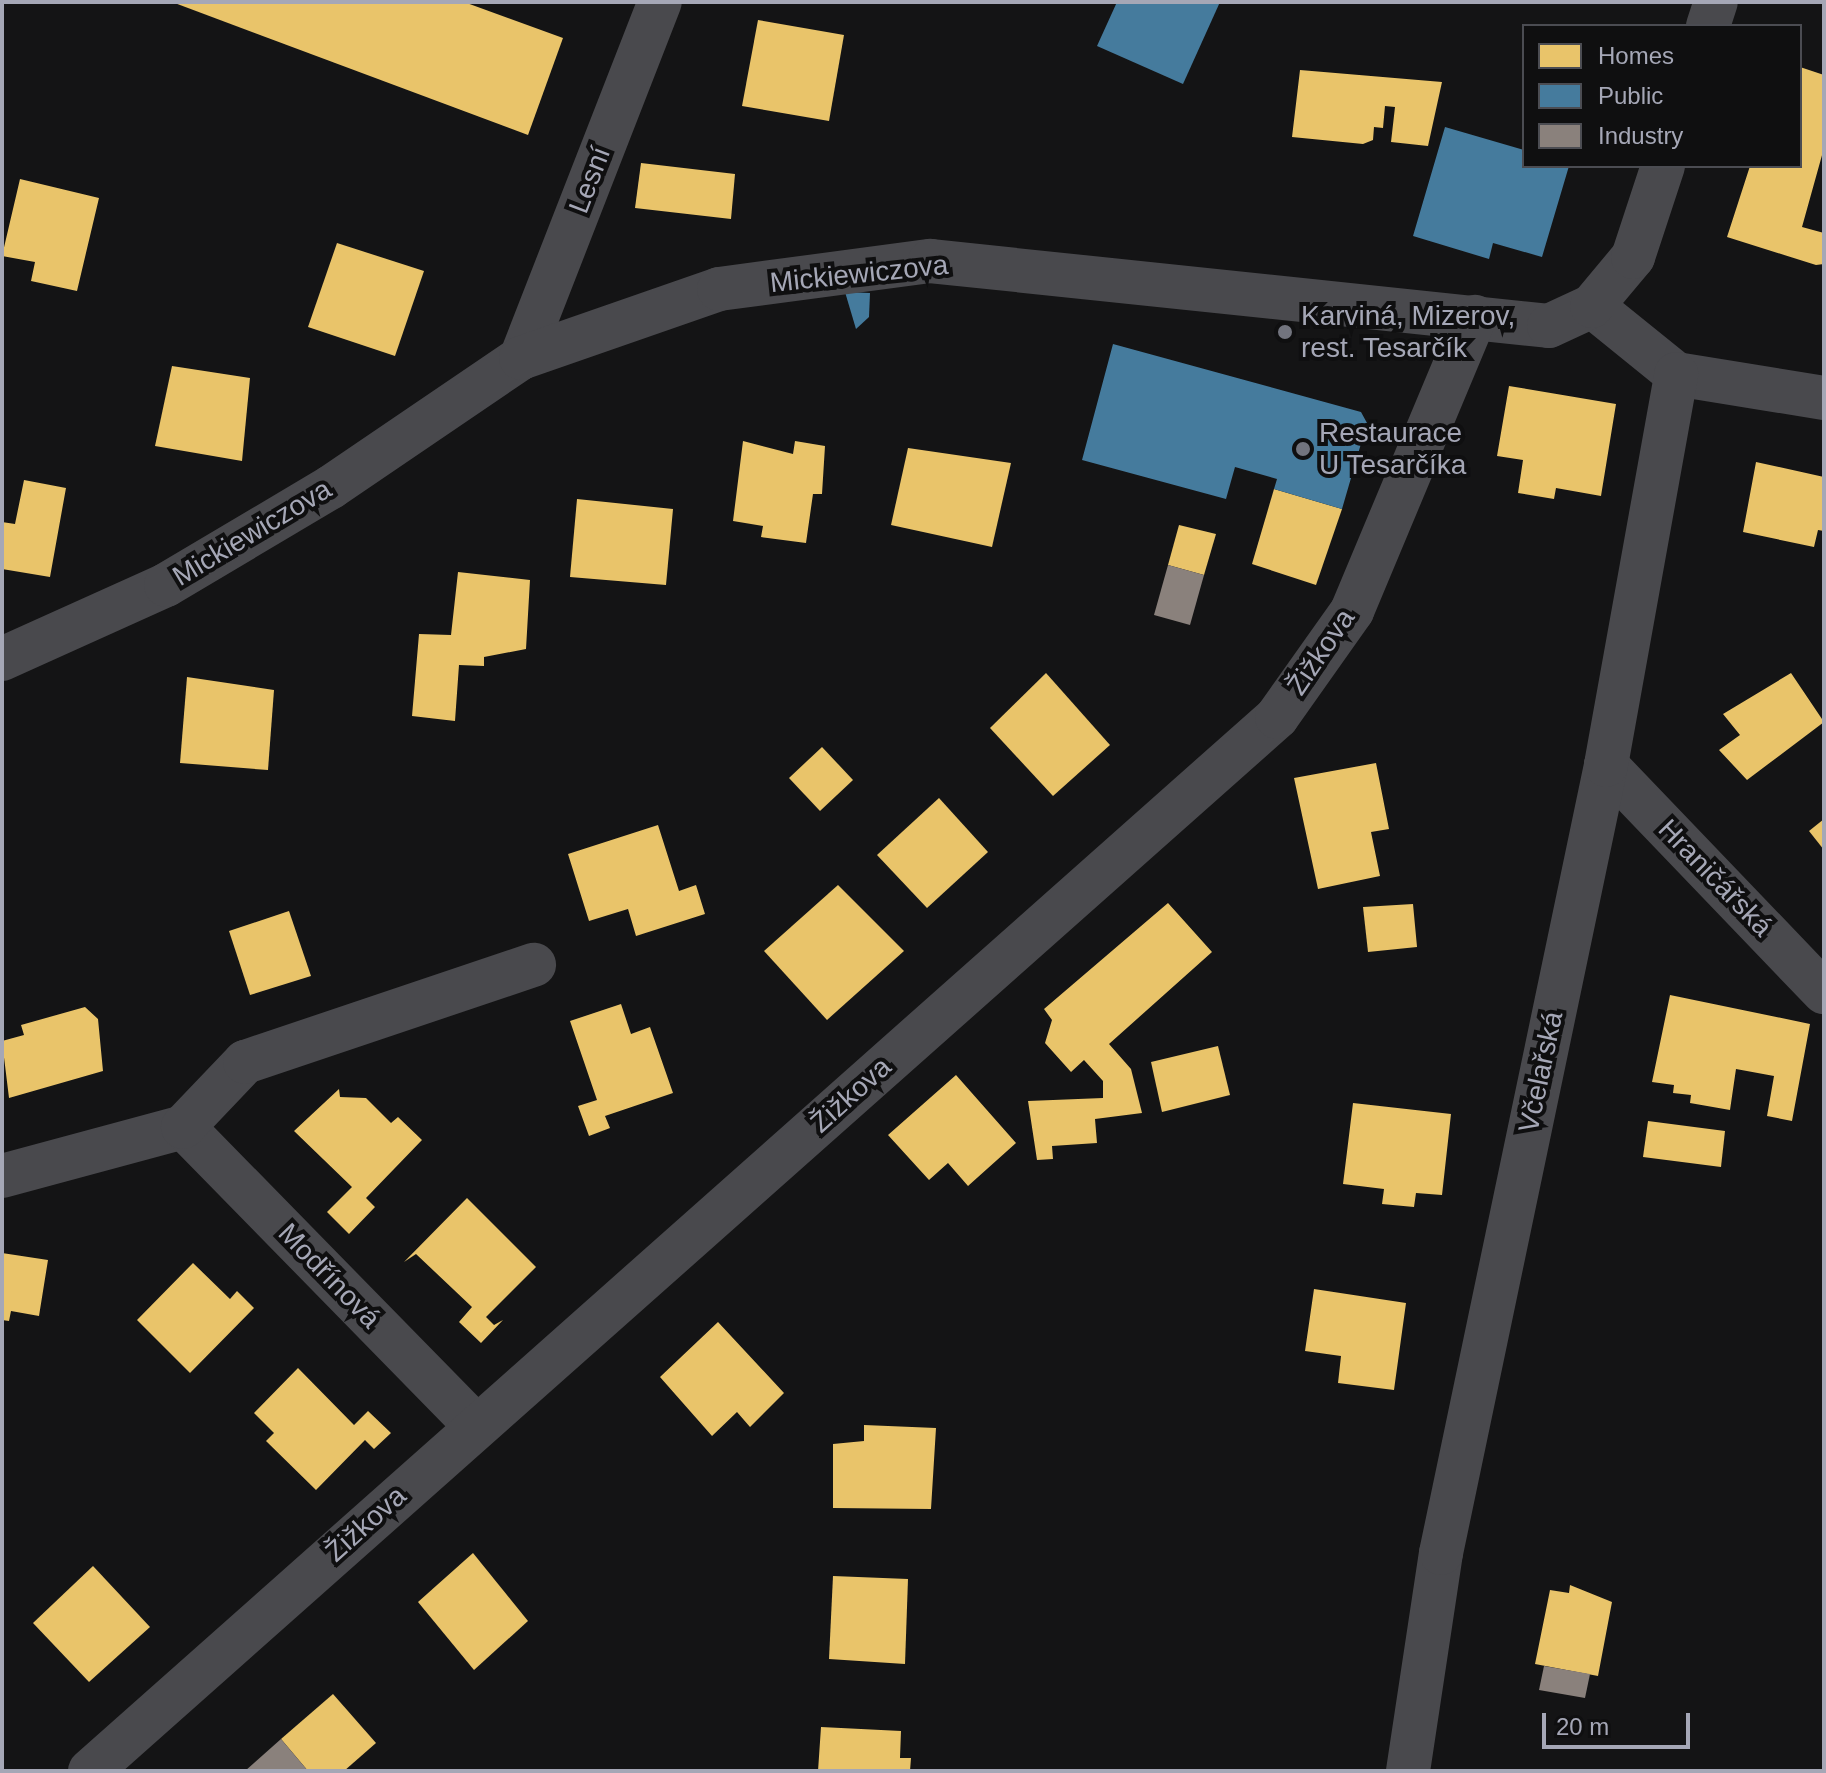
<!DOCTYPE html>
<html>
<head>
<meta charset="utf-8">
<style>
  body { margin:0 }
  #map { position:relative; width:1826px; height:1773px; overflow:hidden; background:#141415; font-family:Helvetica,sans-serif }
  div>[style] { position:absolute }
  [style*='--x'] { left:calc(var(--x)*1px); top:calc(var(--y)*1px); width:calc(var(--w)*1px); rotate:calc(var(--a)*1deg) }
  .homes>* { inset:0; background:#e9c46a }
  .public>* { inset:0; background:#457b9d }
  .industry>* { inset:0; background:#8a817c }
  .minor>* { height:44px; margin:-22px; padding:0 22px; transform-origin:22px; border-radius:22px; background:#49494d }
  .dots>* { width:22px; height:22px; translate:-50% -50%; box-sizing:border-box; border:4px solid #0f0f10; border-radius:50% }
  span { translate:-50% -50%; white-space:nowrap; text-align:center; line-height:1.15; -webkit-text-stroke:8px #0f0f10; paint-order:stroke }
  .street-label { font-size:28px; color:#a5a7b6 }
  .poi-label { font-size:28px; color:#a5a7b6 }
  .left { translate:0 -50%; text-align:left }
  .frame { position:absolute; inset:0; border:4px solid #a5a7b6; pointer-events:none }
  .legend { position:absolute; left:1522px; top:24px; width:280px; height:144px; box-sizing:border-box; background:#0f0f10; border:2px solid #4b4c52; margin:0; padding:10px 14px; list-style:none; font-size:24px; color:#a5a7b6 }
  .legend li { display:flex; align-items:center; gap:16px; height:40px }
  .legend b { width:40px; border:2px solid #4b4c52 }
  .scale { position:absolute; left:1542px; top:1713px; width:148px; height:36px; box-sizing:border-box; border:4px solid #a5a7b6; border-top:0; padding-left:10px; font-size:24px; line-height:28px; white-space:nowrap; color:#a5a7b6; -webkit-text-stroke:6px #0f0f10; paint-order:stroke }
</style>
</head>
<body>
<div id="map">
  <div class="homes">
    <i style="clip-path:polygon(172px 2px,464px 2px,563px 38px,528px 135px)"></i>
    <i style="clip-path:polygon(758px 20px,844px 35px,829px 121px,742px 106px)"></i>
    <i style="clip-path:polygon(1800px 67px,1824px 75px,1824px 148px,1802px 227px,1824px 233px,1824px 264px,1816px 265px,1727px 237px,1750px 166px,1800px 166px)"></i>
    <i style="clip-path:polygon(1300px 70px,1442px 82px,1428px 146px,1391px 142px,1395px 107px,1385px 106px,1383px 128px,1374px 127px,1373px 140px,1363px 144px,1292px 137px)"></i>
    <i style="clip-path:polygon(641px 163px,735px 174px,731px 219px,635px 208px)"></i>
    <i style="clip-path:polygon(20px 179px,99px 198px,77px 291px,31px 281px,35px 262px,2px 256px)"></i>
    <i style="clip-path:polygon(337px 243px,424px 271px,395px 356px,308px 327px)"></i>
    <i style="clip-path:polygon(172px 366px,250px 378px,242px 461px,155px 446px)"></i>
    <i style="clip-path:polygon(1509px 386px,1616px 404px,1601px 496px,1556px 488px,1554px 499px,1518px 493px,1523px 460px,1497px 456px)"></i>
    <i style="clip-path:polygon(743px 441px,793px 454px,795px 441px,825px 446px,822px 494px,813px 494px,806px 543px,761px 537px,763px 526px,733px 521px)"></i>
    <i style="clip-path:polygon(908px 448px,1011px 463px,992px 547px,891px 525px)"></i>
    <i style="clip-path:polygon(1756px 462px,1824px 477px,1824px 531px,1818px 530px,1814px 547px,1743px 532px)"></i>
    <i style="clip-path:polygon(24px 480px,66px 488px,50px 577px,2px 569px,2px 522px,15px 524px)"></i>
    <i style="clip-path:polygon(1274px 489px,1342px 509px,1316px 585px,1252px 564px)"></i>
    <i style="clip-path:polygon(577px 499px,673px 509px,666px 585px,570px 577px)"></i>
    <i style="clip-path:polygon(1179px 525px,1216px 534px,1204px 575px,1168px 565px)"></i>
    <i style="clip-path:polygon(458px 572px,530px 580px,526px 649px,484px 657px,484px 666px,459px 665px,455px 721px,412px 716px,419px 634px,451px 635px)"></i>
    <i style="clip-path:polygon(1046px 673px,1110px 745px,1053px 796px,990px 728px)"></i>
    <i style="clip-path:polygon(1791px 673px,1824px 722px,1747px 780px,1719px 750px,1740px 735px,1723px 714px)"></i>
    <i style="clip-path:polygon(187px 677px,274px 690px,268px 770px,180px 763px)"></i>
    <i style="clip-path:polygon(822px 747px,853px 780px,820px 811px,789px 778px)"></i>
    <i style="clip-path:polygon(1376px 763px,1389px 829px,1371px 832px,1380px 876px,1318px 889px,1294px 778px)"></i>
    <i style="clip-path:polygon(939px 798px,988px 852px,927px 908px,877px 855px)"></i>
    <i style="clip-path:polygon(1824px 819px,1824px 850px,1809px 831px)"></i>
    <i style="clip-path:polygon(658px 825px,679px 891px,696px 885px,705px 914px,636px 936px,628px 909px,589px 921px,568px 854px)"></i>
    <i style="clip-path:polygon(838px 885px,904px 951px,827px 1020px,764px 951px)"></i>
    <i style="clip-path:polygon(1168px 903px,1212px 952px,1109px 1044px,1131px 1069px,1142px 1113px,1095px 1119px,1097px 1143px,1052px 1146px,1053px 1159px,1037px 1160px,1028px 1101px,1103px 1098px,1103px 1081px,1084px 1060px,1071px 1072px,1045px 1043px,1052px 1020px,1044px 1009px)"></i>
    <i style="clip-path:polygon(1413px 904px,1417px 947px,1368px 952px,1363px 907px)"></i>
    <i style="clip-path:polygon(289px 911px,311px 976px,250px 995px,229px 931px)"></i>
    <i style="clip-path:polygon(1670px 995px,1810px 1024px,1792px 1121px,1767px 1116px,1774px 1076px,1736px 1069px,1730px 1110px,1690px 1103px,1691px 1095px,1673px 1093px,1674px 1085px,1652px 1082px)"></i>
    <i style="clip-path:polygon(621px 1004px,631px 1034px,650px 1027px,673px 1093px,605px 1116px,610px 1128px,589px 1136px,578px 1106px,597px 1100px,570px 1021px)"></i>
    <i style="clip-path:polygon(85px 1007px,98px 1019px,103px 1071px,9px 1098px,2px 1041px,24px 1035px,21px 1025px)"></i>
    <i style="clip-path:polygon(1218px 1046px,1230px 1095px,1162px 1112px,1151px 1062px)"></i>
    <i style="clip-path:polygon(956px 1075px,1016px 1143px,968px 1186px,948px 1163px,929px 1180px,888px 1135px)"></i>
    <i style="clip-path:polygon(339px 1089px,340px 1097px,366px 1098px,391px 1123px,398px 1117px,422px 1140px,366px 1198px,375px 1207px,349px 1234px,327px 1212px,352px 1187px,294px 1131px)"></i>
    <i style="clip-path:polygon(1353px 1103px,1451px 1114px,1442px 1195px,1416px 1193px,1414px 1207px,1382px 1204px,1384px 1189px,1343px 1184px)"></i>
    <i style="clip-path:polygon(1648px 1121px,1725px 1131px,1721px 1167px,1643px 1157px)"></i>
    <i style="clip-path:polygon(467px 1198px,536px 1267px,486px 1317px,494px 1325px,503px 1320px,481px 1343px,459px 1322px,472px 1307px,416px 1254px,404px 1262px)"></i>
    <i style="clip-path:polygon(2px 1253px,48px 1260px,39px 1316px,11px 1311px,9px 1321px,2px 1320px)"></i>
    <i style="clip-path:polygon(193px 1263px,230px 1299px,237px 1291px,254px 1308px,190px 1373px,137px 1320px)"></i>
    <i style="clip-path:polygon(1314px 1289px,1406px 1303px,1394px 1390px,1338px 1383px,1341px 1356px,1305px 1351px)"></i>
    <i style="clip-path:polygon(718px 1322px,784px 1393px,750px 1427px,737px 1412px,712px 1436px,660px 1377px)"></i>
    <i style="clip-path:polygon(298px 1368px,354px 1425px,368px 1411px,391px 1433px,374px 1449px,365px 1440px,316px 1490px,266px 1441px,274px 1433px,254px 1413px)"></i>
    <i style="clip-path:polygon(864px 1425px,936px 1428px,931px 1509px,833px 1508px,833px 1444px,864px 1441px)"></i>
    <i style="clip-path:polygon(473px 1553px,528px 1621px,474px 1670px,418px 1602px)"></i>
    <i style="clip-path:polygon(93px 1566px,150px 1627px,89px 1682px,33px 1623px)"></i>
    <i style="clip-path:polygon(833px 1576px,908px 1579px,905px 1664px,829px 1659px)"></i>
    <i style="clip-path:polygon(1570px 1585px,1612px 1602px,1598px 1676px,1535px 1664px,1550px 1590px,1569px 1593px)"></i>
    <i style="clip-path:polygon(333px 1694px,376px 1743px,344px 1771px,308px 1771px,281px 1739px)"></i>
    <i style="clip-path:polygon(821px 1727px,901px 1731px,900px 1758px,911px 1758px,910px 1771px,818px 1771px)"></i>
  </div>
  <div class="public">
    <i style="clip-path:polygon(1117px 2px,1220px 2px,1183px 84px,1097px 46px)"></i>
    <i style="clip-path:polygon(1445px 127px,1524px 150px,1524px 166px,1569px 166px,1542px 257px,1493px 243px,1489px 259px,1413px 236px)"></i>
    <i style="clip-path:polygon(845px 292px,870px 293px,869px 317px,856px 329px)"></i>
    <i style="clip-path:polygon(1113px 344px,1361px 412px,1367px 423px,1342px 509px,1274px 489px,1277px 479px,1235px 467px,1226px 499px,1082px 460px)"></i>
  </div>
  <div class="industry">
    <i style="clip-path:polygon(1168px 565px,1204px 575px,1190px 625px,1154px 615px)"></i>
    <i style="clip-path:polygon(1544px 1666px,1590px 1674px,1585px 1698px,1539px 1690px)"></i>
    <i style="clip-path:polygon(281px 1739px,308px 1771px,245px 1771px)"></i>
  </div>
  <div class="minor">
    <i style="--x:1708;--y:26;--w:25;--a:-72"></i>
    <i style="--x:1592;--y:306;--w:108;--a:39"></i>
    <i style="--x:1676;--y:374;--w:150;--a:9.2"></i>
    <i style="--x:521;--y:358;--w:382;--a:-68.7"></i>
    <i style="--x:2;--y:659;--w:180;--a:-24.3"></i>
    <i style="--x:166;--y:585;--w:192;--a:-30.7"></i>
    <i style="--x:331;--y:487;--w:230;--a:-34.2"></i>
    <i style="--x:521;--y:358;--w:210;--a:-19.2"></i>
    <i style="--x:719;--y:289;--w:213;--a:-7.6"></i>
    <i style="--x:930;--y:261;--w:622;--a:5.99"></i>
    <i style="--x:1549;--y:326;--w:47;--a:-24.9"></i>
    <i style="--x:1592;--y:306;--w:64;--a:-50.1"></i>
    <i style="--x:1633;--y:257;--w:96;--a:-71.8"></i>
    <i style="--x:1606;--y:765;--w:315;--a:46.2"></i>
    <i style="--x:2;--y:1176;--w:188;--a:-15.1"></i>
    <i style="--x:476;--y:1426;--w:419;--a:-134.4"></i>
    <i style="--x:183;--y:1127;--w:90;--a:-46.4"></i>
    <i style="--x:245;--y:1062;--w:305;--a:-18.6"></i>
    <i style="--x:90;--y:1771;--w:1587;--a:-41.6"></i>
    <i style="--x:1277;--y:717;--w:130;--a:-54.7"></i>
    <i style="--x:1352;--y:611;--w:319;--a:-67.3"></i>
    <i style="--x:1408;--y:1771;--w:220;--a:-81.4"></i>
    <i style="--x:1441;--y:1553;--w:805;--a:-78.17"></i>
    <i style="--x:1606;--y:765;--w:397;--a:-79.8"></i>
  </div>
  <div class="dots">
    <i style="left:1285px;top:332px;background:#72747e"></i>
    <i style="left:1303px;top:449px;background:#72747e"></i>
  </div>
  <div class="street-label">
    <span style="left:590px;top:180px;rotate:-69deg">Lesní</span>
    <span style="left:859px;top:274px;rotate:-6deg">Mickiewiczova</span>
    <span style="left:252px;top:533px;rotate:-31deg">Mickiewiczova</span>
    <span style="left:1321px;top:652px;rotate:-56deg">Žižkova</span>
    <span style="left:1715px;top:878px;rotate:46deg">Hraničářská</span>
    <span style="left:1541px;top:1072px;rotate:-78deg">Včelařská</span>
    <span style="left:851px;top:1095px;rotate:-42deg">Žižkova</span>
    <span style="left:329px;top:1276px;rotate:46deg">Modřínová</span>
    <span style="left:366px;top:1524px;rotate:-42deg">Žižkova</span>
  </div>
  <div class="poi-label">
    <span class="left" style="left:1301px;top:332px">Karviná, Mizerov,<br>rest. Tesarčík</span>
    <span class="left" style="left:1319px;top:449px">Restaurace<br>U Tesarčíka</span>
  </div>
  <div class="frame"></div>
  <ul class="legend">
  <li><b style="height:22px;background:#e9c46a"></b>Homes</li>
  <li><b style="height:22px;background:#457b9d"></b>Public</li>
  <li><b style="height:22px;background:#8a817c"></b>Industry</li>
  </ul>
  <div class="scale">20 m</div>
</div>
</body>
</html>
